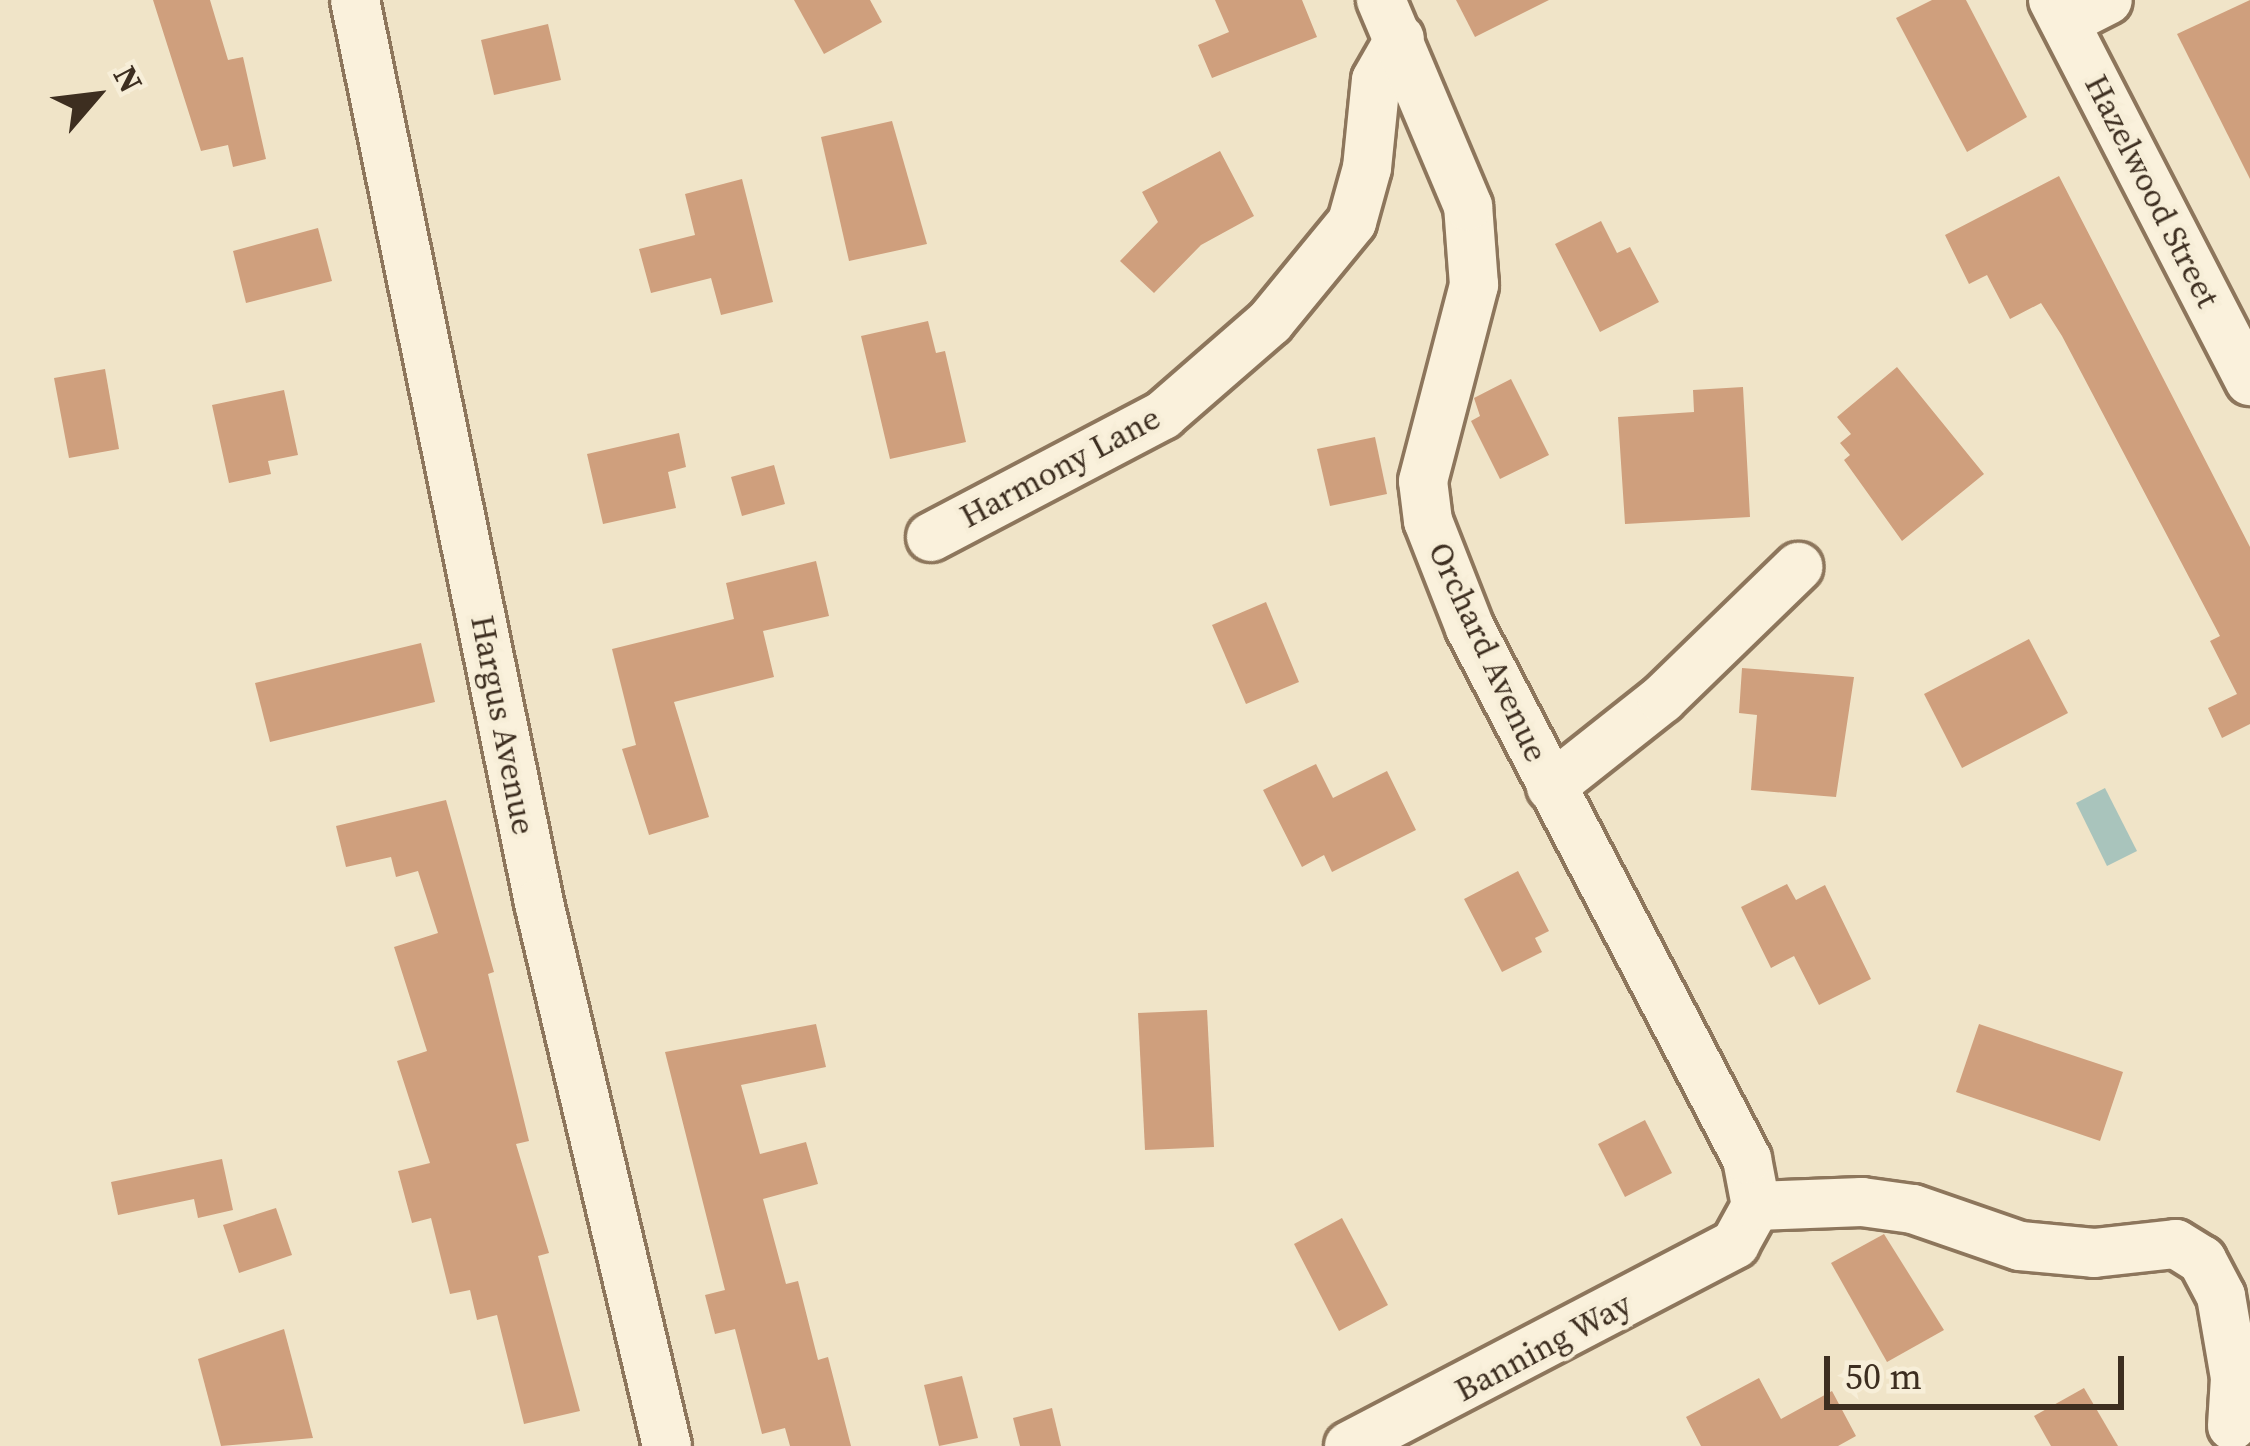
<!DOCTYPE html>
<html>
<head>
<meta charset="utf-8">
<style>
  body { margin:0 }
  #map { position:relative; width:2250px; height:1446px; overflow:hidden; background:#f0e4c8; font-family:"Source Serif 4",serif }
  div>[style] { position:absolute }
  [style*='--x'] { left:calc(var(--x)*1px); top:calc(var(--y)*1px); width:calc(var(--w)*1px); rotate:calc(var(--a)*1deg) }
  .water>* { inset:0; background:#a9c4bc }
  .building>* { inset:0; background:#cf9f7d }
  .roads { filter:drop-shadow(3px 0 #8d765c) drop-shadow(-3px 0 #8d765c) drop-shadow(0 3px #8d765c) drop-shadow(0 -3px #8d765c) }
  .minor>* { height:48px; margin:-24px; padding:0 24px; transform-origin:24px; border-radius:24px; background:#faf1dc }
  span { translate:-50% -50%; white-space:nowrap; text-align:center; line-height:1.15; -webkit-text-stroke:9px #f7eed8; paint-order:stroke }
  .street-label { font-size:33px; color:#3d2e20 }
  .north { position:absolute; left:36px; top:36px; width:120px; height:120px; -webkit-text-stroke:9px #f7eed8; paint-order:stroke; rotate:62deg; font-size:33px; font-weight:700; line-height:48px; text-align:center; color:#3d2e20 }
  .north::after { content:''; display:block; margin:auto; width:42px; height:54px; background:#3d2e20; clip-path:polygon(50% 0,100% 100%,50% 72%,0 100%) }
  .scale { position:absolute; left:1824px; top:1356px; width:300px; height:54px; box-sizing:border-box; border:6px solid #3d2e20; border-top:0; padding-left:15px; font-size:36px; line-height:42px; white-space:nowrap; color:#3d2e20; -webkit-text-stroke:9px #f7eed8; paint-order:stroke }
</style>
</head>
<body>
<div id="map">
  <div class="water">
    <i style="clip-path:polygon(2105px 788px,2137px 851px,2107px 866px,2076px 803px)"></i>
  </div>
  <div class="building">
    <i style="clip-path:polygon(153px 0,210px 0,228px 60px,243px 57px,266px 159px,233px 167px,228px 145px,201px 151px)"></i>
    <i style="clip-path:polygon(794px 0,870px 0,882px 22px,824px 54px)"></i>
    <i style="clip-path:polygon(1215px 0,1302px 0,1317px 37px,1212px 78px,1198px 45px,1229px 32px)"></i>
    <i style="clip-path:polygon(1456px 0,1549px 0,1475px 37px)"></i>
    <i style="clip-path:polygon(1932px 0,1966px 0,2027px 117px,1967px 152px,1896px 18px)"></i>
    <i style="clip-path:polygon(2250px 0,2250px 179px,2177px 34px)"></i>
    <i style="clip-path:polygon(548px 24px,561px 80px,494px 95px,481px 40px)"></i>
    <i style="clip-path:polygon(892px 121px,927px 244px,849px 261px,821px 137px)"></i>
    <i style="clip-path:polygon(1220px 151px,1254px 216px,1201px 245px,1154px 293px,1120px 261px,1158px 222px,1142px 192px)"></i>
    <i style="clip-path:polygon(2059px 176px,2250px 547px,2250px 724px,2222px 738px,2208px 708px,2237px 694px,2210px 641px,2220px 636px,2062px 336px,2041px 303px,2010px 319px,1987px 275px,1969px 284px,1945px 235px)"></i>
    <i style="clip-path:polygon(742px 179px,773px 302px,721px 315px,711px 278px,651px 293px,639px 249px,695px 235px,685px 194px)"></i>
    <i style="clip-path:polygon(1601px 221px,1617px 253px,1630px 247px,1659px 302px,1600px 332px,1555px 244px)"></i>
    <i style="clip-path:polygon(318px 228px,332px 281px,246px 303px,233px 251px)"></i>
    <i style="clip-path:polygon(928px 321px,936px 353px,945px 351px,966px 442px,890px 459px,861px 336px)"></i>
    <i style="clip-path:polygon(1897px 367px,1984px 474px,1902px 541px,1844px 460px,1850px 455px,1840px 443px,1851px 434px,1837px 417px)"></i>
    <i style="clip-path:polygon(105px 369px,119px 449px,69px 458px,54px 378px)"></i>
    <i style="clip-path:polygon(1511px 379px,1549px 455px,1500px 479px,1471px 421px,1480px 416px,1474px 398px)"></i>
    <i style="clip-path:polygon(1743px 387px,1750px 517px,1625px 524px,1618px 417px,1694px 412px,1693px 390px)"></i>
    <i style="clip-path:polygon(284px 390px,298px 455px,268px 461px,271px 474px,229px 483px,212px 405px)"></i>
    <i style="clip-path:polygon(679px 433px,686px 467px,668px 472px,676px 508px,603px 524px,587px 454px)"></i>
    <i style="clip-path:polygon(1375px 437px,1387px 494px,1330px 506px,1317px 449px)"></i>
    <i style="clip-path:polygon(774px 465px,785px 504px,742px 516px,731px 477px)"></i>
    <i style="clip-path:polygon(816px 561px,829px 616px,763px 631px,774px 677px,674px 702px,709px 817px,649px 835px,622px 749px,636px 745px,612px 649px,734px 619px,726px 583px)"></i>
    <i style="clip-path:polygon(1266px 602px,1299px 682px,1246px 704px,1212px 625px)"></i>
    <i style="clip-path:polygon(2029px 639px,2068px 713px,1962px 768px,1924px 694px)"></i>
    <i style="clip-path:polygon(421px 643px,435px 702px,270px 742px,255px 683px)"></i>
    <i style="clip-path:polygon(1742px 668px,1854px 677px,1836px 797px,1751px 790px,1757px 715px,1739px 713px)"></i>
    <i style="clip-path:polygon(1316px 764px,1333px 798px,1387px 771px,1416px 830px,1332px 872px,1324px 855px,1302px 867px,1263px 790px)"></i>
    <i style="clip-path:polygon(446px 800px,494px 972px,488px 974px,529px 1141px,516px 1144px,549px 1253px,538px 1256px,580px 1411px,524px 1424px,497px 1315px,477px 1320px,470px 1290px,450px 1294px,431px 1218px,412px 1223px,398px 1171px,430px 1163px,397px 1061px,427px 1051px,394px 947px,438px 933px,418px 871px,396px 877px,391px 857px,346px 867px,336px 826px)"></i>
    <i style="clip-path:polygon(1518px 871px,1549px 931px,1535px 938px,1542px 952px,1502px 972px,1464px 899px)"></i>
    <i style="clip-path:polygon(1787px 884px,1796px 900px,1825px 885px,1871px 979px,1819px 1005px,1794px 956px,1771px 968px,1741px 907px)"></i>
    <i style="clip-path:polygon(1207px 1010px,1214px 1147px,1145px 1150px,1138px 1013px)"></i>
    <i style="clip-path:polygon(816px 1024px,826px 1067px,741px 1085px,760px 1154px,806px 1142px,818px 1184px,763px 1199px,786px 1284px,798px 1281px,818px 1360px,828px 1357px,851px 1446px,790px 1446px,785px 1428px,762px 1434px,735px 1329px,715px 1334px,705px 1295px,725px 1290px,665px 1052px)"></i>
    <i style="clip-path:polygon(1979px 1024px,2123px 1072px,2100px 1141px,1956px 1092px)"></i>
    <i style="clip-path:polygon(1645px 1120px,1672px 1173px,1625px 1197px,1598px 1144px)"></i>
    <i style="clip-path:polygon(222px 1159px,233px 1210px,198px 1218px,194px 1199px,118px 1215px,111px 1182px)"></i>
    <i style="clip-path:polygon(276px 1208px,292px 1255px,239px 1273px,223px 1225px)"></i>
    <i style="clip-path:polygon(1342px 1218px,1388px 1305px,1339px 1331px,1294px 1244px)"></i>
    <i style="clip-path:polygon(1884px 1234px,1944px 1330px,1887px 1362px,1831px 1263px)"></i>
    <i style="clip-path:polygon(284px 1329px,313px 1438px,221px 1446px,198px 1359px)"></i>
    <i style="clip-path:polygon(962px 1376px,978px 1438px,939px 1446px,924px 1385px)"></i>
    <i style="clip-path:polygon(1759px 1378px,1781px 1419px,1832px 1391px,1856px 1436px,1838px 1446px,1701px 1446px,1686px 1417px)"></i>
    <i style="clip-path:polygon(2084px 1388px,2118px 1446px,2051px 1446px,2034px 1416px)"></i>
    <i style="clip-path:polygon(1052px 1408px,1061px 1446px,1020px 1446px,1013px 1418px)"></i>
  </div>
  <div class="roads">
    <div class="minor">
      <i style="--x:355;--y:0;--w:922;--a:78.48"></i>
      <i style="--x:539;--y:903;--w:558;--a:76.74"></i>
      <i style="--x:2053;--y:0;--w:429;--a:62.7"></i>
      <i style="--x:2065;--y:22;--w:48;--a:-27.1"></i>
      <i style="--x:931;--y:537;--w:262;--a:-27.7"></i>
      <i style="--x:1163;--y:415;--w:142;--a:-41"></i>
      <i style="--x:1270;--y:322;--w:129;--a:-50.6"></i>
      <i style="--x:1352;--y:222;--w:56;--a:-74.5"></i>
      <i style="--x:1367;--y:168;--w:88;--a:-84.2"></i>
      <i style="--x:1376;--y:80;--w:48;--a:-60.3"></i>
      <i style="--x:1551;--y:787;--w:142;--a:-38.4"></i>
      <i style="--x:1662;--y:699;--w:190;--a:-44.1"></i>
      <i style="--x:1756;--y:1206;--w:106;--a:-2.2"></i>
      <i style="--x:1862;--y:1202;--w:51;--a:7.8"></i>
      <i style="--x:1913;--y:1209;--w:113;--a:19.1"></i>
      <i style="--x:2020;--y:1246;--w:74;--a:5.4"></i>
      <i style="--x:2094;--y:1253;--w:82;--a:-6.3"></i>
      <i style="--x:2176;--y:1244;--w:31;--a:32"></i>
      <i style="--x:2202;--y:1260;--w:41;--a:62.2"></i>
      <i style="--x:2221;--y:1296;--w:83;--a:80.3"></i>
      <i style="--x:2235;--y:1378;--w:48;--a:93.6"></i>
      <i style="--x:1349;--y:1446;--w:436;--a:-27.6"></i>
      <i style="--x:1735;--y:1244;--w:43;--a:-61.1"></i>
      <i style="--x:1756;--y:1206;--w:48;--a:-100.8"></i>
      <i style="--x:1747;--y:1159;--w:599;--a:-117.55"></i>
      <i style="--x:1470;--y:628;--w:115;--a:-111.4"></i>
      <i style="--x:1428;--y:521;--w:40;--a:-97.1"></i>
      <i style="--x:1423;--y:481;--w:203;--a:-75.4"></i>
      <i style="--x:1474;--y:285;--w:79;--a:-94.3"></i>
      <i style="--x:1468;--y:206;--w:224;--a:-112.9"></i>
    </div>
  </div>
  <div class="street-label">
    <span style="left:2152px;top:191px;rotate:63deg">Hazelwood Street</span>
    <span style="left:1060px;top:467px;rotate:-28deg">Harmony Lane</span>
    <span style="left:1488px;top:652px;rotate:65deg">Orchard Avenue</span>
    <span style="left:503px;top:725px;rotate:79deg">Hargus Avenue</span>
    <span style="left:1543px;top:1347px;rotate:-28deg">Banning Way</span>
  </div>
  <div class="north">N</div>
  <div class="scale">50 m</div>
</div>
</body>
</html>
